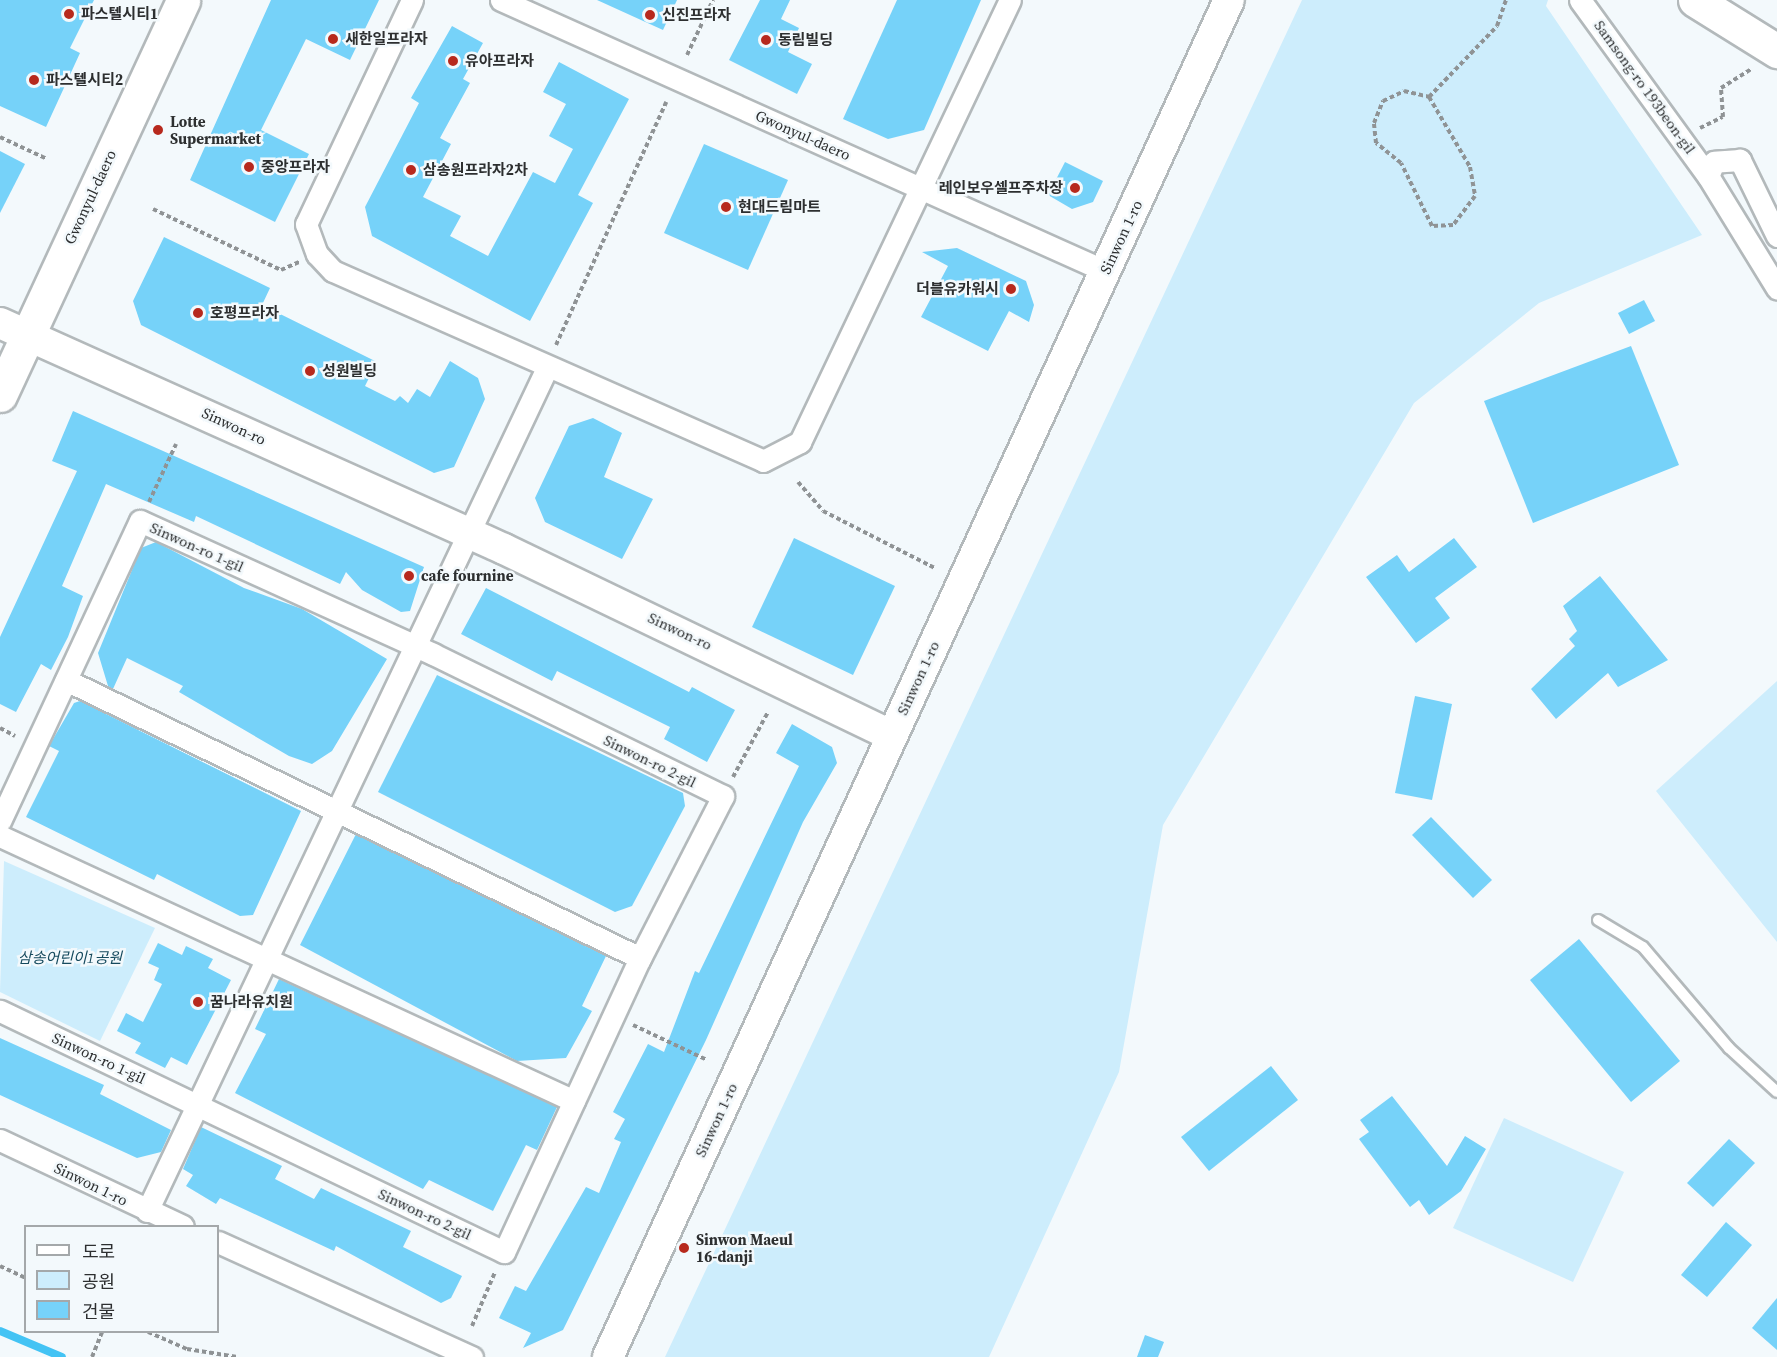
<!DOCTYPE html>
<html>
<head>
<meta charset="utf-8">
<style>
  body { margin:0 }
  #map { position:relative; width:1777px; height:1357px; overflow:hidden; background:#f3f9fc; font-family:"Source Serif 4","Noto Sans KR",serif }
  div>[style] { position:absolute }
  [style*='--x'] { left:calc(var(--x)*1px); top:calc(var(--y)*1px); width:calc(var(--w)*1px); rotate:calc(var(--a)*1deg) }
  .green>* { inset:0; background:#cdedfc }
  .stream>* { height:8px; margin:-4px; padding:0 4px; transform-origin:4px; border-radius:4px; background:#43c3f4 }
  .building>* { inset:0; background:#76d2f9 }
  .path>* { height:4px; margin-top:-2px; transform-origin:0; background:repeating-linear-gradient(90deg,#8f9395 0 4.5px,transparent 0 7.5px) }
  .roads { filter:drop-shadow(2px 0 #b3b9bb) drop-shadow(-2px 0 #b3b9bb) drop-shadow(0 2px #b3b9bb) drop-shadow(0 -2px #b3b9bb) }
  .lane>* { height:10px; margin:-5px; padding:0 5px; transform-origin:5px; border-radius:5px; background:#fff }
  .street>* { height:21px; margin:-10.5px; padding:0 10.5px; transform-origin:10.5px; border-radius:10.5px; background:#fff }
  .secondary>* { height:30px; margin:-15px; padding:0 15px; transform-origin:15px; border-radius:15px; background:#fff }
  .primary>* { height:33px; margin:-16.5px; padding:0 16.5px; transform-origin:16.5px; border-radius:16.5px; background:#fff }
  .dots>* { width:16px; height:16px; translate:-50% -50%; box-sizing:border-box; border:3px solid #f3f9fc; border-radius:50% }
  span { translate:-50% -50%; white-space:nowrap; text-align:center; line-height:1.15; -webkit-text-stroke:5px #f3f9fc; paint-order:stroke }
  .poi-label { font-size:15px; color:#2d2f30; font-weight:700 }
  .left { translate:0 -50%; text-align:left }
  .right { translate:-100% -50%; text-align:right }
  .street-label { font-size:15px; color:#2d2f30 }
  .park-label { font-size:15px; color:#154a5e; font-style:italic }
  .legend { position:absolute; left:24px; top:1225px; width:195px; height:108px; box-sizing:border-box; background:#f3f9fc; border:2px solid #a4a8aa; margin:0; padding:8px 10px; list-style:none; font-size:18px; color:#2d2f30 }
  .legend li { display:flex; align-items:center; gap:12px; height:30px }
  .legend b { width:30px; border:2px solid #a4a8aa }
</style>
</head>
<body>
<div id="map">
  <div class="green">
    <i style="clip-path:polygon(1302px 0,1548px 0,1546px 6px,1702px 235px,1539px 303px,1414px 403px,1163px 825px,1119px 1072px,989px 1357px,665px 1357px)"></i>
    <i style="clip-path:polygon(1777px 681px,1777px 942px,1656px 791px)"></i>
    <i style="clip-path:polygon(4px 861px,155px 928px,100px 1041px,0 992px)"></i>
    <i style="clip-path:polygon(1504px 1118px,1624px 1172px,1573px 1282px,1453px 1228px)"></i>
  </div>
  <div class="stream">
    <i style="--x:0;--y:1331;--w:67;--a:22.8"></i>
  </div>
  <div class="building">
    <i style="clip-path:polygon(0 0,94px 0,70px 48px,80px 53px,46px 127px,0 106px)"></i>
    <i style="clip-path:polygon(271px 0,379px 0,350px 60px,306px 39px,261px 130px,309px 154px,275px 222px,190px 180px)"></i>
    <i style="clip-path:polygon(597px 0,677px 0,663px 30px)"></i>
    <i style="clip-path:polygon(760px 0,790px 0,781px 19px,799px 28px,788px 52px,812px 64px,797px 94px,729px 60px)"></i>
    <i style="clip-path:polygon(897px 0,981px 0,924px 130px,888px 139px,843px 119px)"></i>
    <i style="clip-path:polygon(452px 26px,483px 43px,463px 79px,470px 83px,440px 138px,451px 144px,423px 197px,461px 216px,450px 236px,488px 256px,533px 172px,555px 183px,573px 149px,549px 136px,566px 104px,543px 92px,559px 62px,629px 99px,578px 195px,593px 203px,530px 321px,372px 236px,365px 207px,419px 103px,411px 98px)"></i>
    <i style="clip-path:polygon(704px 144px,788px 180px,748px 270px,664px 233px)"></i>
    <i style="clip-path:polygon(0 151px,25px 164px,0 213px)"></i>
    <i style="clip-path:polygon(1065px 162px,1103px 181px,1093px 202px,1072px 209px,1048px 195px)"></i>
    <i style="clip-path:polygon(164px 237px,270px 288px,262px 305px,377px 362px,365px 386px,395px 401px,400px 396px,408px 403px,417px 389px,430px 397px,450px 361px,478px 378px,485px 399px,454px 467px,434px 473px,141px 325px,133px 301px)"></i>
    <i style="clip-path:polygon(957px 248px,1026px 281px,1034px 305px,1029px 322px,1009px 311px,988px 351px,921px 317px,948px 266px,922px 252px)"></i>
    <i style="clip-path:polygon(1644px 300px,1655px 321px,1629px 334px,1618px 313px)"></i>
    <i style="clip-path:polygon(1631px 346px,1679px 465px,1533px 523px,1484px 401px)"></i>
    <i style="clip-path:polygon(73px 411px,424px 567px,410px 611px,401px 612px,362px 590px,346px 572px,340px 584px,196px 516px,194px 522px,106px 484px,62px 586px,83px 596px,68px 637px,51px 670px,41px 664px,16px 712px,0 704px,0 637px,77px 471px,52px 461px)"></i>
    <i style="clip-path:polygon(593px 418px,622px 433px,604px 477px,653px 499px,622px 559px,545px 522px,535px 498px,569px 426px)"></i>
    <i style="clip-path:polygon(794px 538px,895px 586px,853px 675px,752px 627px)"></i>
    <i style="clip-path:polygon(1454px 538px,1477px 567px,1435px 598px,1450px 618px,1416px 643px,1366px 577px,1397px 555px,1409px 572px)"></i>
    <i style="clip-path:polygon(156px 542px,244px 588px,302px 609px,387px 659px,332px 751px,312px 764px,289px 756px,179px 692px,183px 686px,127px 658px,113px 689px,108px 686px,98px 653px,141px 548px)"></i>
    <i style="clip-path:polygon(1600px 576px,1668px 660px,1618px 687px,1608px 673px,1556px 719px,1531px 689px,1575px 646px,1569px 639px,1577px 631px,1563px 606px)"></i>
    <i style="clip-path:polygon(486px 588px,689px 692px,692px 687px,735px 710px,707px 762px,664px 739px,670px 727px,557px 671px,552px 681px,461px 634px)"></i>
    <i style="clip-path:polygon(437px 675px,683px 793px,685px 806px,632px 906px,615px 912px,378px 792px)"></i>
    <i style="clip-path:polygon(1415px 696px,1452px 704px,1432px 800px,1395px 793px)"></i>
    <i style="clip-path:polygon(80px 701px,301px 811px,253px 915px,240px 916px,157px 874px,154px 880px,26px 817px,59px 751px,49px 746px,74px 703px)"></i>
    <i style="clip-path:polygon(792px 724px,832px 747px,837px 763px,803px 822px,706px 1040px,563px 1330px,523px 1348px,531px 1333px,499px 1318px,515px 1286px,526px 1291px,586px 1187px,599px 1193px,621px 1142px,614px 1139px,625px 1119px,613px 1112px,648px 1044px,664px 1052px,695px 971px,699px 973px,799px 766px,776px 753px)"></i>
    <i style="clip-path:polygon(1431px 817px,1492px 880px,1473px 898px,1412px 835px)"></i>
    <i style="clip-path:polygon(356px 834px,606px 956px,582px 1006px,592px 1011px,566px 1058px,517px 1061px,300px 945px)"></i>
    <i style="clip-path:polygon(1579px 939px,1680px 1061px,1631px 1102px,1530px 980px)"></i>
    <i style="clip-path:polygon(158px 943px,182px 955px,186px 946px,213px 959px,208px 968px,231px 980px,187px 1065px,171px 1057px,165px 1068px,135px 1053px,141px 1043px,117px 1031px,126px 1013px,143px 1022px,162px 984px,154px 980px,159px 968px,148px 963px)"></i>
    <i style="clip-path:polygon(279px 979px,557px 1107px,537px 1150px,526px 1145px,493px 1211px,429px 1180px,423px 1189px,235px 1093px,266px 1034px,255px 1029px)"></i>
    <i style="clip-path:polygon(0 1038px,104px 1085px,100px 1094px,171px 1130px,161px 1152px,137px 1158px,0 1095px)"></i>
    <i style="clip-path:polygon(1271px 1066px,1298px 1100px,1209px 1171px,1181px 1137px)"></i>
    <i style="clip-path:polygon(1392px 1096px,1447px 1166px,1465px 1136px,1486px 1149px,1461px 1191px,1429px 1215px,1419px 1200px,1410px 1207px,1359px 1139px,1369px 1132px,1360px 1120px)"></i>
    <i style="clip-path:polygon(201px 1127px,282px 1166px,275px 1179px,314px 1199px,321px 1188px,411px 1231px,403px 1247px,462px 1276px,451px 1298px,441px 1303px,336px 1246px,334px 1251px,220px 1198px,216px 1204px,186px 1186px,193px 1175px,183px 1169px)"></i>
    <i style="clip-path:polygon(1729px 1139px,1755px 1163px,1713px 1207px,1687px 1183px)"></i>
    <i style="clip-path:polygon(1726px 1222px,1752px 1245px,1707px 1297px,1681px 1275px)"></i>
    <i style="clip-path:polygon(1777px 1298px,1777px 1350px,1752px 1328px)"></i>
    <i style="clip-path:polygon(1145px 1335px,1164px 1342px,1158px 1357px,1137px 1357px)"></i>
  </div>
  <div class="path">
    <i style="--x:687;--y:55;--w:61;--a:-64.7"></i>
    <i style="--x:1404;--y:91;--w:26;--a:13"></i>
    <i style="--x:1429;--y:97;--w:81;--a:59.6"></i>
    <i style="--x:1470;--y:167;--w:29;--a:80"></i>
    <i style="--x:1475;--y:196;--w:36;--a:127"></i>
    <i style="--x:1453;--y:225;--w:21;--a:177"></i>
    <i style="--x:1432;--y:226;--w:70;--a:-116.2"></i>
    <i style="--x:1401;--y:163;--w:32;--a:-141"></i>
    <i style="--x:1376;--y:143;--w:20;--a:-96"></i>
    <i style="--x:1374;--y:123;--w:24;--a:-68"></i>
    <i style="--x:1383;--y:101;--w:23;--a:-25"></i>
    <i style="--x:1429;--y:97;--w:98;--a:-46.2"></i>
    <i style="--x:1497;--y:26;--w:28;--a:-71"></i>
    <i style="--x:1700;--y:128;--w:25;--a:-26"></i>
    <i style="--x:1723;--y:117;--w:29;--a:-94"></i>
    <i style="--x:1721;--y:88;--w:36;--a:-32"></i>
    <i style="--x:0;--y:137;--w:52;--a:25.1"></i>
    <i style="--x:153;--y:209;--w:142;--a:25.5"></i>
    <i style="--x:281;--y:270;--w:20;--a:-24"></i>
    <i style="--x:556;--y:345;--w:267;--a:-65.6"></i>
    <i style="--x:798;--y:482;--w:38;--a:49"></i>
    <i style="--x:823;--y:511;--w:126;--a:27"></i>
    <i style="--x:149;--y:502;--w:64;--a:-65"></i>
    <i style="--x:0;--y:728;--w:17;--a:28"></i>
    <i style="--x:733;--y:777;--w:74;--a:-61.7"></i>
    <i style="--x:633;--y:1025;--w:82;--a:25.3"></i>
    <i style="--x:0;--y:1266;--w:29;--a:25"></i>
    <i style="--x:472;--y:1326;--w:59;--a:-66.9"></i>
    <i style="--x:148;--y:1332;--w:43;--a:23.6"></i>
    <i style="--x:187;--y:1349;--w:51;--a:9.1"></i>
    <i style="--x:92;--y:1357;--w:27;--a:-68"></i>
  </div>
  <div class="roads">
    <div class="lane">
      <i style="--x:1598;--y:920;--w:52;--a:31"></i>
      <i style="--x:1643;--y:947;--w:133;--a:49.6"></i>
      <i style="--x:1729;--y:1048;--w:65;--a:42.5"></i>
    </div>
    <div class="street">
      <i style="--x:412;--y:0;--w:248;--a:115.3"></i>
      <i style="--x:306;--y:224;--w:32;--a:70"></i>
      <i style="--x:317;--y:254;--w:23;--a:47"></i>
      <i style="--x:333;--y:271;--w:470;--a:23.8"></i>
      <i style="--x:763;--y:461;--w:42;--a:-27.2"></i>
      <i style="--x:800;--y:442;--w:489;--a:-64.6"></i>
      <i style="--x:501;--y:0;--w:662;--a:24.16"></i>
      <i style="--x:1580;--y:0;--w:218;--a:54"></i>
      <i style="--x:1777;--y:236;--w:85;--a:-116"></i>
      <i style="--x:1740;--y:160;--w:26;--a:176"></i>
      <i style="--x:1714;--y:162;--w:15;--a:113"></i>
      <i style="--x:1708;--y:176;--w:132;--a:58.4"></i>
      <i style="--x:66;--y:680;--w:638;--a:25.84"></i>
      <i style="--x:0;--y:821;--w:331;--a:-65"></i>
      <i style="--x:140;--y:521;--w:322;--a:24.4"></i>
      <i style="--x:433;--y:654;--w:323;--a:26.1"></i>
      <i style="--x:723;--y:796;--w:182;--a:117.1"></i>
      <i style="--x:640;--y:958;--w:324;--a:114.8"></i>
      <i style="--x:504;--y:1252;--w:559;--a:-154.44"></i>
      <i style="--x:0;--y:836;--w:632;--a:24.78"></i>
      <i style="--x:0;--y:1140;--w:202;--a:25.2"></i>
      <i style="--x:147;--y:1211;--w:933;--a:-64.62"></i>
      <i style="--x:218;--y:1242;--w:279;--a:24.4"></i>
    </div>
    <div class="secondary">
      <i style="--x:0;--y:323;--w:552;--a:24.15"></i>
      <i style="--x:504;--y:549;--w:429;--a:25.7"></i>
      <i style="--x:608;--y:1357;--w:1492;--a:-65.41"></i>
    </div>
    <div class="primary">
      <i style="--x:1695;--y:0;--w:97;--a:31.9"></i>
      <i style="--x:0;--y:395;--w:435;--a:-65.1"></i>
    </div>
  </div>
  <div class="dots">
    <i style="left:69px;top:14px;background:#b7291d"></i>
    <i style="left:650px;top:15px;background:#b7291d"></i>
    <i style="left:333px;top:39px;background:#b7291d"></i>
    <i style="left:766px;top:40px;background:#b7291d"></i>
    <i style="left:453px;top:61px;background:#b7291d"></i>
    <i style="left:34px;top:80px;background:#b7291d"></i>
    <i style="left:158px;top:130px;background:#b7291d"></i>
    <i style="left:249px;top:167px;background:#b7291d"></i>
    <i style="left:411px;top:170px;background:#b7291d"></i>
    <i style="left:1075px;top:188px;background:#b7291d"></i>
    <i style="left:726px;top:207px;background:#b7291d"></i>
    <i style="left:1011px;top:289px;background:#b7291d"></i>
    <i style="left:198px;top:313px;background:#b7291d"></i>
    <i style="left:310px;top:371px;background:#b7291d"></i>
    <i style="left:409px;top:576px;background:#b7291d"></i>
    <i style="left:198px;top:1002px;background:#b7291d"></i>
    <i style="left:684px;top:1248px;background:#b7291d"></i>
  </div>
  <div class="poi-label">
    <span class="left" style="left:81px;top:14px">파스텔시티1</span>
    <span class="left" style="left:662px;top:15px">신진프라자</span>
    <span class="left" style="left:345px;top:39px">새한일프라자</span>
    <span class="left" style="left:778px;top:40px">동림빌딩</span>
    <span class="left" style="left:465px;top:61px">유아프라자</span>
    <span class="left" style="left:46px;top:80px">파스텔시티2</span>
    <span class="left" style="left:170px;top:130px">Lotte<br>Supermarket</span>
    <span class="left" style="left:261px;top:167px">중앙프라자</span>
    <span class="left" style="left:423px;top:170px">삼송원프라자2차</span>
    <span class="right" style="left:1063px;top:188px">레인보우셀프주차장</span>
    <span class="left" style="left:738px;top:207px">현대드림마트</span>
    <span class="right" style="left:999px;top:289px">더블유카워시</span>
    <span class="left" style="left:210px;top:313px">호평프라자</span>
    <span class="left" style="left:322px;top:371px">성원빌딩</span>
    <span class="left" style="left:421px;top:576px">cafe fournine</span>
    <span class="left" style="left:210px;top:1002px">꿈나라유치원</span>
    <span class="left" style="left:696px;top:1248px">Sinwon Maeul<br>16-danji</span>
  </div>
  <div class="street-label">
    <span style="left:1645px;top:87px;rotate:54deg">Samsong-ro 193beon-gil</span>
    <span style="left:803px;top:135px;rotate:24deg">Gwonyul-daero</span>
    <span style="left:90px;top:197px;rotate:-65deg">Gwonyul-daero</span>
    <span style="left:1121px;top:237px;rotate:-65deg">Sinwon 1-ro</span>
    <span style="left:234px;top:426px;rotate:25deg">Sinwon-ro</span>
    <span style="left:197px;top:547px;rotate:24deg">Sinwon-ro 1-gil</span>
    <span style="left:680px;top:631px;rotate:25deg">Sinwon-ro</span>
    <span style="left:918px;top:678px;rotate:-65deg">Sinwon 1-ro</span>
    <span style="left:650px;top:761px;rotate:26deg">Sinwon-ro 2-gil</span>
    <span style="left:99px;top:1058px;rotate:25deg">Sinwon-ro 1-gil</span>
    <span style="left:716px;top:1120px;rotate:-65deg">Sinwon 1-ro</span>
    <span style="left:91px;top:1184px;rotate:26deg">Sinwon 1-ro</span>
    <span style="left:425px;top:1214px;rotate:25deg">Sinwon-ro 2-gil</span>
  </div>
  <div class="park-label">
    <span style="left:70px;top:958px">삼송어린이1공원</span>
  </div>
  <ul class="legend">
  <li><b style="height:8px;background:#fff"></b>도로</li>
  <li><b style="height:16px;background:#cdedfc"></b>공원</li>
  <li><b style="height:16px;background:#76d2f9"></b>건물</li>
  </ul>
</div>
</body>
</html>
